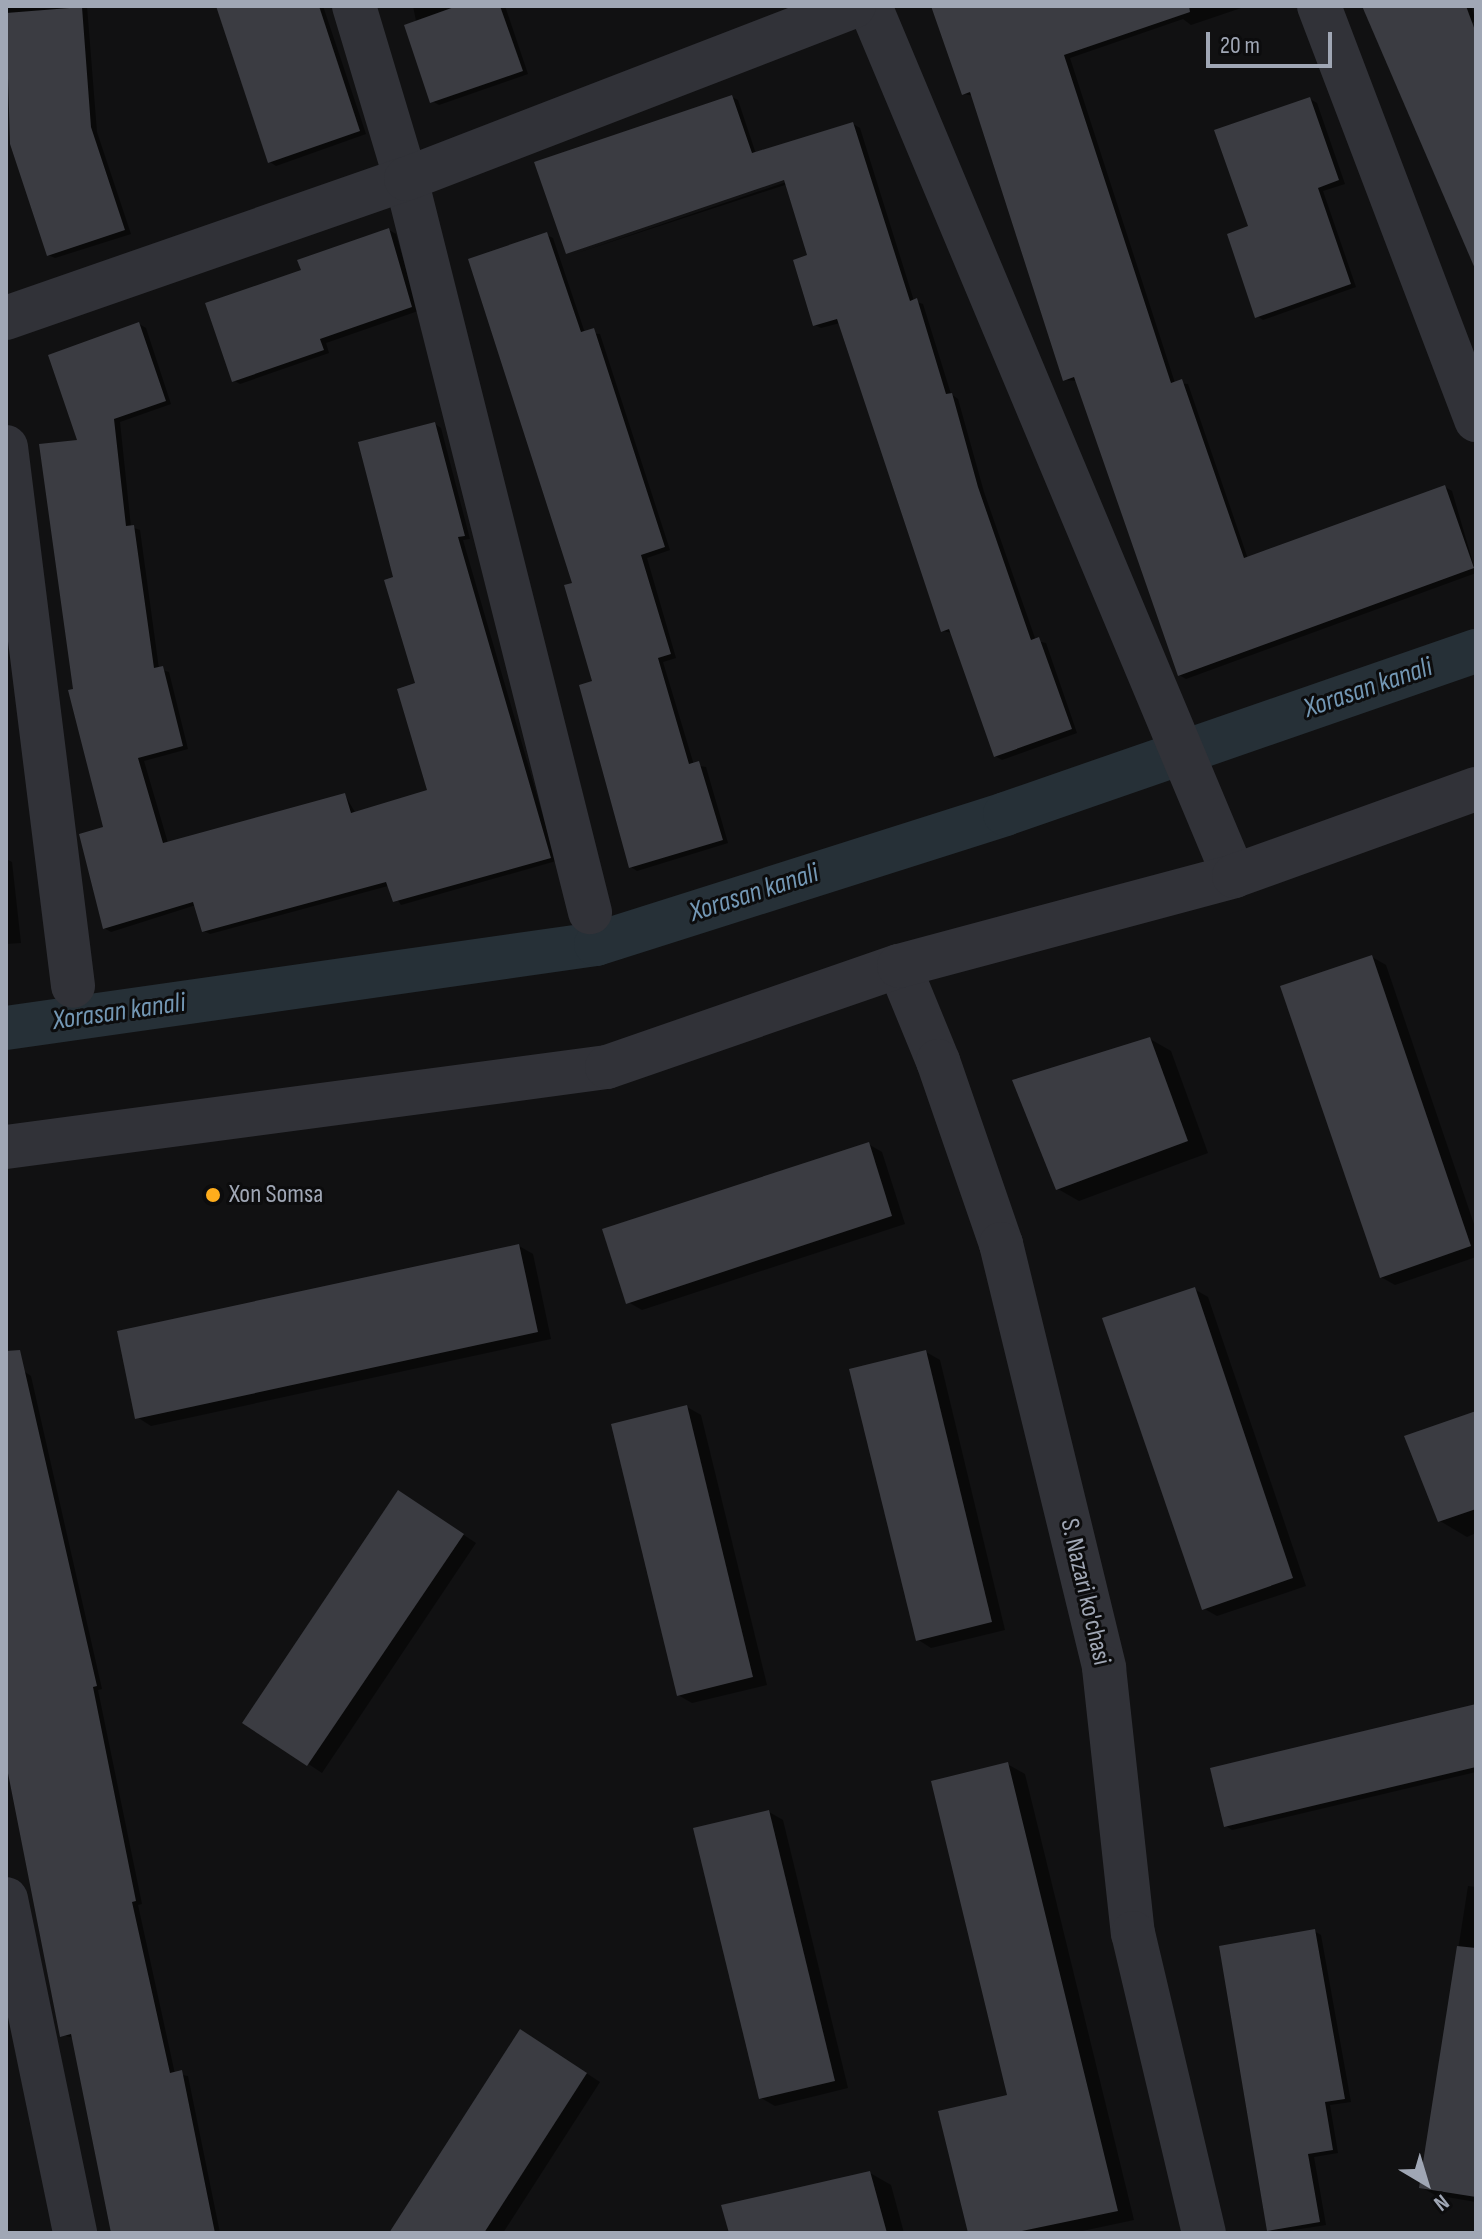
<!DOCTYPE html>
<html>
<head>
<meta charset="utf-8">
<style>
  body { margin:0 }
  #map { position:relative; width:1482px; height:2239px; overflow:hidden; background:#111112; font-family:"Sofia Sans Condensed",sans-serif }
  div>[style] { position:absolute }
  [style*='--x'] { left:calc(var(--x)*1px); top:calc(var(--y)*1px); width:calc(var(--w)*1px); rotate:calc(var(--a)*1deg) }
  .shadow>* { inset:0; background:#0007 }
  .canal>* { height:44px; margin:-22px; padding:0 22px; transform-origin:22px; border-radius:22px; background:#263037 }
  .building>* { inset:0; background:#3b3c42 }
  .minor>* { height:44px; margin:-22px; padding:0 22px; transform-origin:22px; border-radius:22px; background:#313238 }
  .dots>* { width:22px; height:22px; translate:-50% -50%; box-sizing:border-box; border:4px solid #0c0c0d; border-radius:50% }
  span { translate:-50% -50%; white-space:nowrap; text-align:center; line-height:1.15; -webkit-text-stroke:6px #0c0c0d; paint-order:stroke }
  .poi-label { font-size:26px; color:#a0a7b5 }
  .left { translate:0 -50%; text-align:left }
  .street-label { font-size:26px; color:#a0a7b5 }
  .water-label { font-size:28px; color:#7397b4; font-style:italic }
  .frame { position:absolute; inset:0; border:8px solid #a0a7b5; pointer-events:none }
  .north { position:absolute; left:1386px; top:2143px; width:80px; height:80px; -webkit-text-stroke:6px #0c0c0d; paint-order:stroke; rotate:142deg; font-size:22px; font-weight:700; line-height:32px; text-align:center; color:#a0a7b5 }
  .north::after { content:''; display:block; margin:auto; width:28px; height:36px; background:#a0a7b5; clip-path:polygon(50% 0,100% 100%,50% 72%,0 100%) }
  .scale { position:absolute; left:1206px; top:32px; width:126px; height:36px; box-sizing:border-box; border:4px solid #a0a7b5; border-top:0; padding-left:10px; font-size:24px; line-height:28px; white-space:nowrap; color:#a0a7b5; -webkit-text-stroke:6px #0c0c0d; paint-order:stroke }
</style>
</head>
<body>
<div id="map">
  <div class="shadow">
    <i style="clip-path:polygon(6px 6px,87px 6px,97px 132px,131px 234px,55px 258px,48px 255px,12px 144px)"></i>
    <i style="clip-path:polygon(218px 6px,323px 6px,366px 134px,276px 166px,270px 162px)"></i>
    <i style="clip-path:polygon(413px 6px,505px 6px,528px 74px,439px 105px,432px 101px)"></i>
    <i style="clip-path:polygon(953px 6px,1247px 6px,1191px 25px,1183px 19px,1070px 58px,1175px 383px,1188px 384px,1248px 559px,1445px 487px,1452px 491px,1476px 573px,1186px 679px,1179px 675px,1078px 381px,1065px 380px,974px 96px,964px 94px)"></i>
    <i style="clip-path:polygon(1365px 6px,1471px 6px,1476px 21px,1467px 25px,1476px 45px,1476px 270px)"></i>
    <i style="clip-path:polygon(732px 97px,738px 100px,756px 154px,853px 124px,860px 128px,914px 301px,923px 304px,951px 394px,958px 399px,984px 492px,1036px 641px,1046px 643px,1077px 733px,1002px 760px,995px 756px,952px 633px,943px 631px,840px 323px,821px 328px,815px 325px,795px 261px,810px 256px,788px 184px,571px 255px,795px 179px,793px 175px,568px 253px,537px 163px)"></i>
    <i style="clip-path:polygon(1310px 99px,1317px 103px,1345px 184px,1323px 191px,1356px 287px,1263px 320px,1257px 316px,1250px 227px)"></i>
    <i style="clip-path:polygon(389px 230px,396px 234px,418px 311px,326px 343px,329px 353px,240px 384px,233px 380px,303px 271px)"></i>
    <i style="clip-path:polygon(547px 235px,553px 238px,585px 333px,600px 334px,670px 550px,647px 558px,676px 658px,663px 662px,694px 765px,706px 767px,728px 843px,637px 871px,631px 867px,575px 584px)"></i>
    <i style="clip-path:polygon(139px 324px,146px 328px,171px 404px,120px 422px,131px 527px,140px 530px,159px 669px,169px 672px,188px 749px,144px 761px,168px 843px,345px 795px,356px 814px,430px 791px,417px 684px,396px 578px,435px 424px,441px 428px,470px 539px,463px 540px,556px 861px,401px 905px,388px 886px,210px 934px,204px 931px,196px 905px,111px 932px,104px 928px,106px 829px,75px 690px,80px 442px)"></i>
    <i style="clip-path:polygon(6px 859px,12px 862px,21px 943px,6px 944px)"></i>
    <i style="clip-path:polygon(1372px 957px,1386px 965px,1476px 1230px,1476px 1257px,1395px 1285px,1381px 1277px)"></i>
    <i style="clip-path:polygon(1150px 1039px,1171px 1051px,1208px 1153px,1079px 1201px,1058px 1189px)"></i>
    <i style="clip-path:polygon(868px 1144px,882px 1152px,905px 1224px,642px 1310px,628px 1302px)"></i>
    <i style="clip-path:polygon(519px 1246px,533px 1254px,551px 1339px,151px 1426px,137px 1417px)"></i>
    <i style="clip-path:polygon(1194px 1289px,1208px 1297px,1306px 1586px,1217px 1616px,1203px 1608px)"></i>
    <i style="clip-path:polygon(926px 1352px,940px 1360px,1005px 1630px,931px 1648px,917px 1639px)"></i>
    <i style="clip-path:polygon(25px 1372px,31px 1376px,102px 1689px,98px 1690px,142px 1904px,138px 1905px,175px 2074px,188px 2076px,220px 2233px,116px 2233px,74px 2038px,62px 2035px,6px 1752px,6px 1377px)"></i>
    <i style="clip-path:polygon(687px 1407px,701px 1415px,767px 1685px,692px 1703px,678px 1695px)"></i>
    <i style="clip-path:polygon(1476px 1413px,1476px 1533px,1467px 1537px,1440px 1521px)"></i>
    <i style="clip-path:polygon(412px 1501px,476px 1543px,322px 1773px,245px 1722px)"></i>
    <i style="clip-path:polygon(1476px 1708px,1476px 1772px,1232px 1830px,1226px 1826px)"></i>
    <i style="clip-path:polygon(1007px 1764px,1025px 1774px,1134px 2220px,1073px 2233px,970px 2233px,1009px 2096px)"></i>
    <i style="clip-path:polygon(769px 1812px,783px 1820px,848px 2088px,775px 2106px,761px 2098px)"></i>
    <i style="clip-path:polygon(1468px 1886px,1476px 1887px,1476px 2202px,1435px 2195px,1421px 2187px)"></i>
    <i style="clip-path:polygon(1314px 1931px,1321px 1935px,1351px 2102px,1330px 2105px,1338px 2153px,1314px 2157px,1326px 2225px,1274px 2233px,1269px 2230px)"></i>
    <i style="clip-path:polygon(535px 2040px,600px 2082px,503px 2233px,391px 2233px)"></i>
    <i style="clip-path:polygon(870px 2173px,891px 2185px,904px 2233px,731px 2233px)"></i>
  </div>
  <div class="canal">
    <i style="--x:6;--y:1028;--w:596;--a:-8.1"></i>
    <i style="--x:596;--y:944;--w:429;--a:-17.6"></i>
    <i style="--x:1005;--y:814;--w:498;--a:-19.1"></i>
  </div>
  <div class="building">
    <i style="clip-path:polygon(216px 6px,319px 6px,360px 131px,268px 163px)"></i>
    <i style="clip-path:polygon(457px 6px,500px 6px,523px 71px,430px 103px,404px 25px)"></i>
    <i style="clip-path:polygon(931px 6px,1189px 6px,1190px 12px,1064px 55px,1171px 383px,1182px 379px,1244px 558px,1445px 485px,1474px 568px,1178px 676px,1074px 377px,1063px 381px,970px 92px,962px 95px)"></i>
    <i style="clip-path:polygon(1362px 6px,1466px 6px,1476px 33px,1476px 271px)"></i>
    <i style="clip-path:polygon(82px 7px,91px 127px,125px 230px,47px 256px,10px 144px,6px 13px)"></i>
    <i style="clip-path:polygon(732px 95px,752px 153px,853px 122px,910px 301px,917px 298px,946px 394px,952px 393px,978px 487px,1031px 640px,1039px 637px,1072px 729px,994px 757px,949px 629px,941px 632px,837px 319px,813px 326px,793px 260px,807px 255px,784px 180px,566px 254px,534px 162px)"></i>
    <i style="clip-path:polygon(1310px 97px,1339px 180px,1318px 188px,1351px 284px,1255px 318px,1227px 234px,1248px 226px,1214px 130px)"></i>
    <i style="clip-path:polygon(389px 228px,412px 307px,320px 339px,324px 350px,232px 382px,205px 303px,301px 270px,297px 260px)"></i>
    <i style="clip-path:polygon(547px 232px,581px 332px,594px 328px,665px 547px,641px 555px,671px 654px,658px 658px,689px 764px,699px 761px,723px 840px,629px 868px,579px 685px,592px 681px,564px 585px,572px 583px,468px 259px)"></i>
    <i style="clip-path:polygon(139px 322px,166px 401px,114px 419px,126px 526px,134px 525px,154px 668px,163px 666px,183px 746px,138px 758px,163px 843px,345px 793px,351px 813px,427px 790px,397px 689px,415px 683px,384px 580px,393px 577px,358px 442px,435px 422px,465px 536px,458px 537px,551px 858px,393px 902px,386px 882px,202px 932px,193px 902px,103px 929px,79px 834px,103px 827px,68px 690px,73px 689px,39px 444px,77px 440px,48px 355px)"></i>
    <i style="clip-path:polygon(1372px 955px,1471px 1246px,1380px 1278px,1280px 986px)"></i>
    <i style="clip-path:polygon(1150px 1037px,1188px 1141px,1056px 1190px,1012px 1080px)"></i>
    <i style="clip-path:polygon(869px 1142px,892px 1216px,626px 1304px,602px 1229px)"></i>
    <i style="clip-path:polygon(519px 1244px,538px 1332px,135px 1419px,117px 1331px)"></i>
    <i style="clip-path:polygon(1195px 1287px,1293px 1578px,1202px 1610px,1102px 1318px)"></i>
    <i style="clip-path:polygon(20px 1350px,97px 1686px,93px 1687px,136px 1901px,132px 1902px,170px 2073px,182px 2070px,215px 2233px,111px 2233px,71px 2034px,60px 2037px,6px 1763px,6px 1351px)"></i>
    <i style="clip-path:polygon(926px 1350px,992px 1622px,916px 1641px,849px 1369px)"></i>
    <i style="clip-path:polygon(687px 1405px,753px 1677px,677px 1696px,611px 1424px)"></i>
    <i style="clip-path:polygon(1476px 1411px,1476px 1509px,1438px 1522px,1404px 1436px)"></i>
    <i style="clip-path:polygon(398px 1490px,464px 1534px,307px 1766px,242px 1723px)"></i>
    <i style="clip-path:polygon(1476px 1704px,1476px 1767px,1224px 1827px,1210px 1768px)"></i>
    <i style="clip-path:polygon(1008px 1762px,1118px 2211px,1012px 2233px,968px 2233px,938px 2111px,1007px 2095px,931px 1781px)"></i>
    <i style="clip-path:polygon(769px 1810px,835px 2081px,759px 2099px,693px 1828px)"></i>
    <i style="clip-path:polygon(1315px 1929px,1345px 2099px,1325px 2102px,1333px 2150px,1308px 2154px,1320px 2222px,1267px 2231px,1219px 1946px)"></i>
    <i style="clip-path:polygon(1457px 1946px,1476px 1948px,1476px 2197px,1419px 2188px)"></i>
    <i style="clip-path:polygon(520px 2029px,587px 2073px,484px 2233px,389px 2233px)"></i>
    <i style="clip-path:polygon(870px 2171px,887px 2233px,729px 2233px,721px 2205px)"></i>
  </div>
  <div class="minor">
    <i style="--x:354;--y:6;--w:181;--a:73.3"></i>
    <i style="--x:406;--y:179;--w:756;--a:75.91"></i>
    <i style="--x:870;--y:6;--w:943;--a:67.3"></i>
    <i style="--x:1319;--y:6;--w:443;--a:69.2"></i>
    <i style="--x:6;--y:318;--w:423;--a:-19.2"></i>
    <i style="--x:406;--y:179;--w:480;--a:-21.1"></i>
    <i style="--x:6;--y:447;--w:543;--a:82.91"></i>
    <i style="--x:899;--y:966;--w:103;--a:67.7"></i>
    <i style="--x:938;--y:1061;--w:194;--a:71"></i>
    <i style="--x:1001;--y:1244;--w:436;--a:76.3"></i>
    <i style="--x:1104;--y:1668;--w:267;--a:83.8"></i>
    <i style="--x:1133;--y:1933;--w:308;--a:76.7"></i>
    <i style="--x:6;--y:1147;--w:606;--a:-7.58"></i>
    <i style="--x:607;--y:1067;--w:309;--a:-19.1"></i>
    <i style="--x:899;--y:966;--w:347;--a:-15"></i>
    <i style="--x:1234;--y:876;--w:257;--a:-19.8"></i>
    <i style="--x:6;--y:1899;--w:341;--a:78.3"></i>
  </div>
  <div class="dots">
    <i style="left:213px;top:1195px;background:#ffad1c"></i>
  </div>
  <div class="poi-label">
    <span class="left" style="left:229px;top:1195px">Xon Somsa</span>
  </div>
  <div class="street-label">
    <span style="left:1085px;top:1592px;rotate:77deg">S. Nazari ko'chasi</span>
  </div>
  <div class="water-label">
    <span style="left:1368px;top:688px;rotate:-19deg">Xorasan kanali</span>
    <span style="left:754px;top:893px;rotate:-18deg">Xorasan kanali</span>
    <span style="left:119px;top:1012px;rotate:-8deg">Xorasan kanali</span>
  </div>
  <div class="frame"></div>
  <div class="north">N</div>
  <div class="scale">20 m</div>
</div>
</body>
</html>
